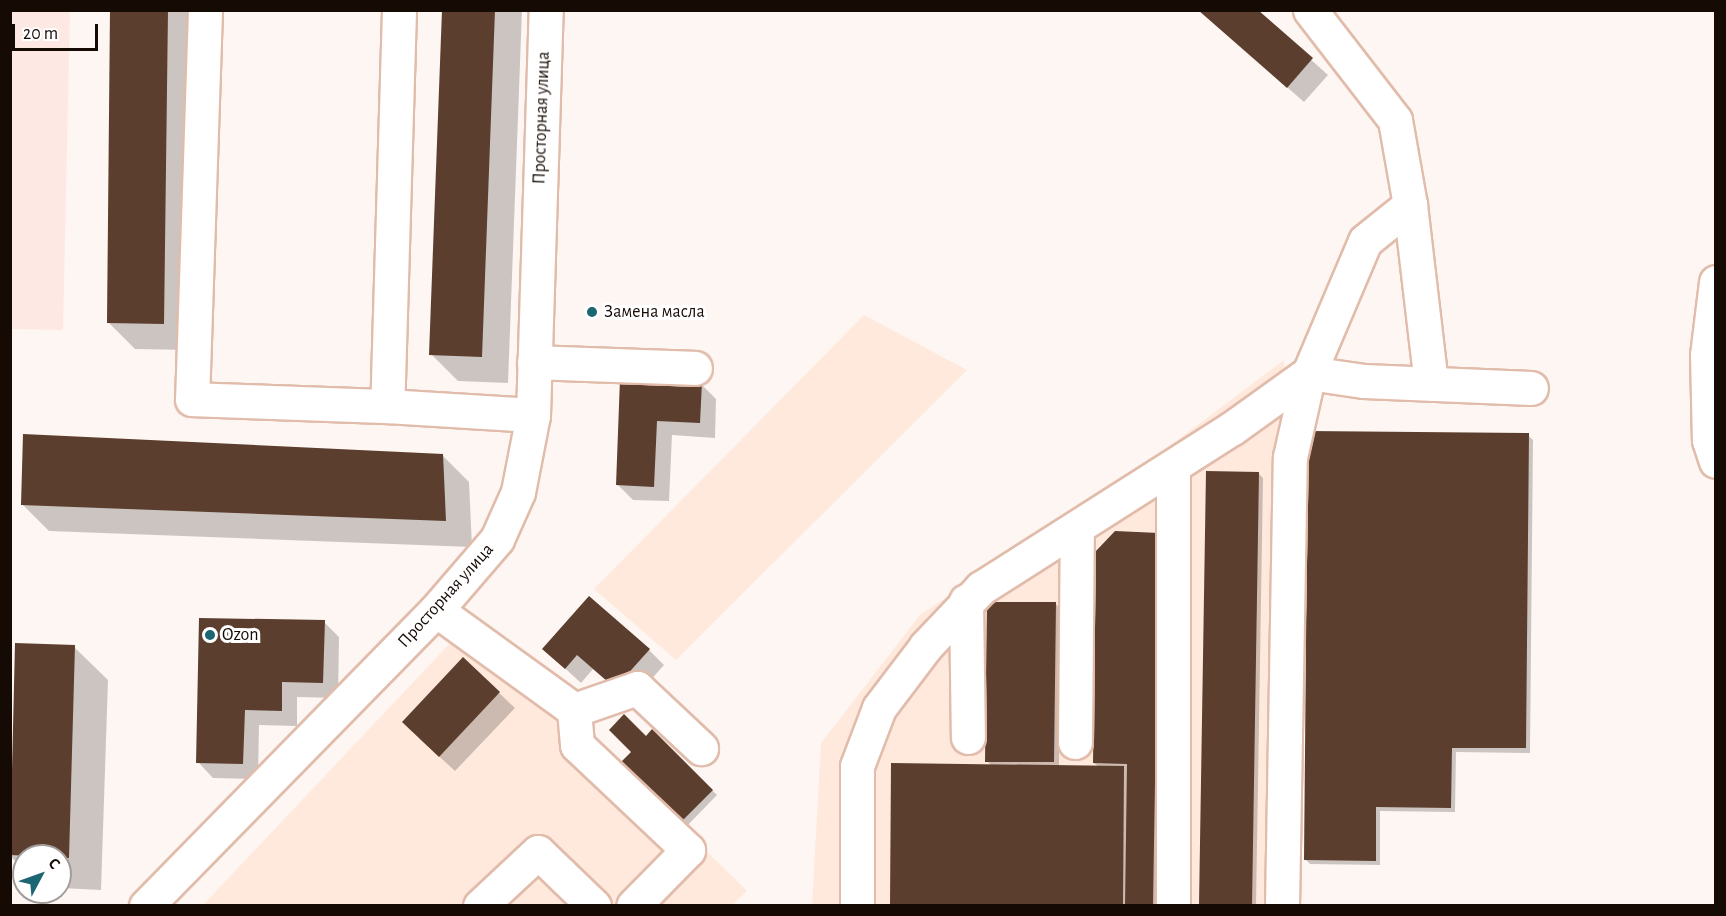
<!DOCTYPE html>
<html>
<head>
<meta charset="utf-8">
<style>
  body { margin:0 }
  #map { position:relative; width:1726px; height:916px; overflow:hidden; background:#fef6f2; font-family:"Alegreya Sans",sans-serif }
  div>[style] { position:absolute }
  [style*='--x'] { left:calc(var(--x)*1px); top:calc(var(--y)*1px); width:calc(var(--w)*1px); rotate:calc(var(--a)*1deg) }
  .industrial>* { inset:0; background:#ffe9dc }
  .education>* { inset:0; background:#fee8e4 }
  .shadow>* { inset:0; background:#0003 }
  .building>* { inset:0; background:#5b3e2d }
  .roads { filter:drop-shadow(2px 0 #e1bcab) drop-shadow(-2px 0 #e1bcab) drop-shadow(0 2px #e1bcab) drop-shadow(0 -2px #e1bcab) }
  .minor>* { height:33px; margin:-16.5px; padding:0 16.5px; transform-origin:16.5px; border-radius:16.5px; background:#fff }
  .major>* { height:33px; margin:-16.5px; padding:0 16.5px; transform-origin:16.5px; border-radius:16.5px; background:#fff }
  .dots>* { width:16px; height:16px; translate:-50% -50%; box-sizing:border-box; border:3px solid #fff; border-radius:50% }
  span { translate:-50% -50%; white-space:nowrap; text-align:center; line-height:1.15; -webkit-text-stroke:6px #fff; paint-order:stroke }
  .street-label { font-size:18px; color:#160a05 }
  .poi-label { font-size:18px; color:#160a05 }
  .left { translate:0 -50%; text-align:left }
  .frame { position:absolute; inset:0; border:12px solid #160a05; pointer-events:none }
  .north { position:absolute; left:12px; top:844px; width:60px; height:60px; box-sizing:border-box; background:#fff; border:2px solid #a29d9b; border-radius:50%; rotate:49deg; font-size:16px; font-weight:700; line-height:24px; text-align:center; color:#160a05 }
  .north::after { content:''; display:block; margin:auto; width:21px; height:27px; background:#1c6572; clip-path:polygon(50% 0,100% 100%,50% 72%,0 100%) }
  .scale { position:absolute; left:12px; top:24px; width:86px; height:27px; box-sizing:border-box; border:3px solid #160a05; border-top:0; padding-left:8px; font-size:18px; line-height:21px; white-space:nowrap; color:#160a05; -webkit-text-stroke:4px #fff; paint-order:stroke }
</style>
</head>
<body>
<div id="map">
  <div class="industrial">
    <i style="clip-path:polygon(864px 315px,967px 370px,676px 660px,594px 589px)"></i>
    <i style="clip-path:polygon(1284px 360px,1279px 905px,812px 906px,821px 743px,920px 615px,1143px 466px)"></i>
    <i style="clip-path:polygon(455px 638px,550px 697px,747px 891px,731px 906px,202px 906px)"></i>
  </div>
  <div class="education">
    <i style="clip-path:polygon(11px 10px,70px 11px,63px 330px,11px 329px)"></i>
  </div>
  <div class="shadow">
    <i style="clip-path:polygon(112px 10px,195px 10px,191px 350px,135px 349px,108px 322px)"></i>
    <i style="clip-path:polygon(444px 10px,522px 10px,508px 383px,458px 381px,431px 354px)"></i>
    <i style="clip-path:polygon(1199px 10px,1256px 10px,1328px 75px,1304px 102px)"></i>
    <i style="clip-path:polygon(622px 380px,701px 384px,716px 399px,715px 438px,672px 435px,669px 501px,633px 500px,617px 484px)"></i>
    <i style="clip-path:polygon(1528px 435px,1533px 440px,1530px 753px,1456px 752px,1455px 812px,1380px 811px,1380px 865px,1310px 864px,1305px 859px)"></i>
    <i style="clip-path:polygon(442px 455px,469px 482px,472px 547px,49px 531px,22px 504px)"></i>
    <i style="clip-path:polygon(1258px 473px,1263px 478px,1256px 906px,1200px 906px)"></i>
    <i style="clip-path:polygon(1158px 534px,1172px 906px,891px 906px,992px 766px,987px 761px,1056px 604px,1060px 609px,1059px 767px,1099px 767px,1094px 763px)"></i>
    <i style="clip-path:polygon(324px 622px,339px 637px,338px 698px,297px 697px,297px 726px,259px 725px,258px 779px,213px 778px,198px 762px)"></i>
    <i style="clip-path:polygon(16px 645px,74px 647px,108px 680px,101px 890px,60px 888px,60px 856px,24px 856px,24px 869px,10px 856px)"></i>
    <i style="clip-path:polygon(544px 649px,649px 650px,664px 665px,631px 702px,593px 669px,581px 683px)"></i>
    <i style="clip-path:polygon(499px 693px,515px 708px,455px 771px,419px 738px)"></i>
    <i style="clip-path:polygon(652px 732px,717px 795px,681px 832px,646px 738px)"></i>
  </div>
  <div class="building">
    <i style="clip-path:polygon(110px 10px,168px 10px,164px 324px,107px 323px)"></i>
    <i style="clip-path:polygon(442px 10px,495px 10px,482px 357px,429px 355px)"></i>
    <i style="clip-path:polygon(1198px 10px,1258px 10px,1313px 58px,1287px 88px)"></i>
    <i style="clip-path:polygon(620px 379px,702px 382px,700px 423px,657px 421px,654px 487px,616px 485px)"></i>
    <i style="clip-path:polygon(1308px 431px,1529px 433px,1526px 748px,1452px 748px,1451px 808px,1376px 807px,1376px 861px,1304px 860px)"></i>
    <i style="clip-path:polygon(23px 434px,443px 454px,446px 521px,21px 505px)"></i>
    <i style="clip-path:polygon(1206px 471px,1259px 472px,1252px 906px,1199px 906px)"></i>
    <i style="clip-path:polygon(1115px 531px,1159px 533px,1153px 906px,1125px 906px,1127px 764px,1093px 763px,1096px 551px)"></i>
    <i style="clip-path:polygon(589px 596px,650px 649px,615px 688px,577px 655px,565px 669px,542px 649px)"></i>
    <i style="clip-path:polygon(987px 602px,1056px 602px,1054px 762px,985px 762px)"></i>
    <i style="clip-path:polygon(199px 618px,325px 620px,323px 683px,282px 682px,282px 711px,245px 710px,243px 764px,196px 763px)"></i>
    <i style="clip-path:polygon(15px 643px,75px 645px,69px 858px,10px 855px)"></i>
    <i style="clip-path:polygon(463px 657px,500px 692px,439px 757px,402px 722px)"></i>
    <i style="clip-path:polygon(624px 714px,646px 736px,652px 729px,713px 790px,675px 828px,615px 768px,631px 752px,609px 730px)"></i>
    <i style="clip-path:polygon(891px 763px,1124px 766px,1123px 906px,890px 906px)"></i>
  </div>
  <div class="roads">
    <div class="minor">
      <i style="--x:205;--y:10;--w:389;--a:91.9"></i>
      <i style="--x:192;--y:399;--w:195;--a:2.1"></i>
      <i style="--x:399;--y:10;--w:396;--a:91.7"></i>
      <i style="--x:387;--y:406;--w:146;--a:3.5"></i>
      <i style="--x:1310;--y:10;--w:139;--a:52.3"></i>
      <i style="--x:1395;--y:120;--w:86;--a:80"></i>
      <i style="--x:1410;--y:205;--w:180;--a:83.3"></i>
      <i style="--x:534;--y:362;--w:161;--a:2.1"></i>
      <i style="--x:1173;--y:467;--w:439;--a:90"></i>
      <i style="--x:966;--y:601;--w:136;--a:89.2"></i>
      <i style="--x:436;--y:610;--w:170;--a:35.9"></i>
      <i style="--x:574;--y:710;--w:35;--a:85"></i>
      <i style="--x:577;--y:745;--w:153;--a:43.4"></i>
      <i style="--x:688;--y:850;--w:78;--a:134.5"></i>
      <i style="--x:574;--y:710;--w:67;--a:-19.2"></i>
      <i style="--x:637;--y:688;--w:88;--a:43.2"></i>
      <i style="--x:1075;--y:742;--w:214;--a:-89.5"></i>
      <i style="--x:146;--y:906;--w:414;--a:-45.6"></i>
      <i style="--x:436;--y:610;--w:94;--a:-49.3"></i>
      <i style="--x:497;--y:539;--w:51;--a:-65.9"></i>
      <i style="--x:518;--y:492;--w:78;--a:-79"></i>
      <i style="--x:533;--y:415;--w:405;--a:-88.2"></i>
      <i style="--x:480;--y:906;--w:79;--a:-43"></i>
      <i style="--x:538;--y:852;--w:78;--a:44"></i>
      <i style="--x:857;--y:906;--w:140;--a:-90"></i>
      <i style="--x:857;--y:766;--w:62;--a:-69.2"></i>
      <i style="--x:879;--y:708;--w:78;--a:-52.8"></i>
      <i style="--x:926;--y:646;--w:80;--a:-46.5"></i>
      <i style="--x:981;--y:588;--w:296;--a:-32.5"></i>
      <i style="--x:1231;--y:429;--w:96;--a:-35.7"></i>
      <i style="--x:1309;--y:373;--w:56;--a:8.3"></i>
      <i style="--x:1364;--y:381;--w:167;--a:2.4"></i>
      <i style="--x:1282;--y:906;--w:449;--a:-89"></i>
      <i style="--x:1290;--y:457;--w:86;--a:-77.3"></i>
      <i style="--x:1309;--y:373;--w:143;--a:-67"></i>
      <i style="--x:1365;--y:241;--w:58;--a:-38.7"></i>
    </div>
    <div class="major">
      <i style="--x:1716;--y:282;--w:74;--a:97"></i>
      <i style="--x:1707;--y:355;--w:85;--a:88.7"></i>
      <i style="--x:1709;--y:440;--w:22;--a:72"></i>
    </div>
  </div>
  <div class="dots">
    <i style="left:592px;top:312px;background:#1c6572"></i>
    <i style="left:210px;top:635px;background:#1c6572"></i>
  </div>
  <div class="street-label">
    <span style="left:542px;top:118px;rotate:-88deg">Просторная улица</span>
    <span style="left:446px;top:596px;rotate:-48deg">Просторная улица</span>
  </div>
  <div class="poi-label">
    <span class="left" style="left:604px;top:312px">Замена масла</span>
    <span class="left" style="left:222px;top:635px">Ozon</span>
  </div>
  <div class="frame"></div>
  <div class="north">С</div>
  <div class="scale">20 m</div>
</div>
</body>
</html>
